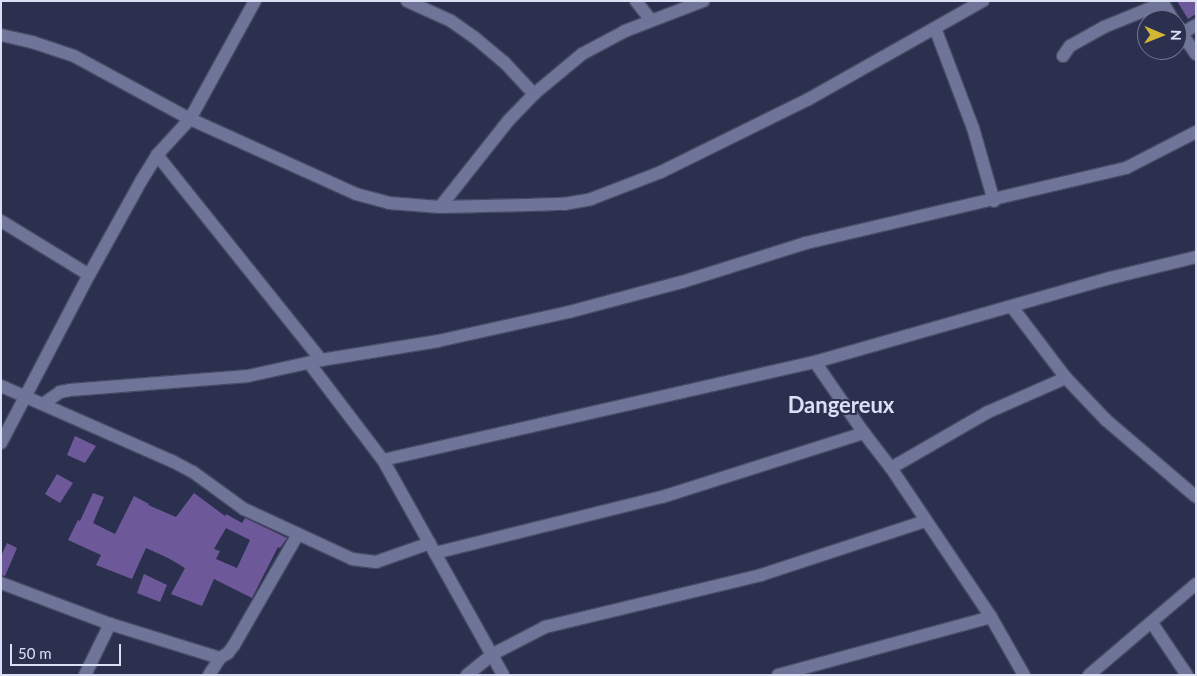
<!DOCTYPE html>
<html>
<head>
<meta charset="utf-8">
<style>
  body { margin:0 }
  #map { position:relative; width:1197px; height:676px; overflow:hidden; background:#2b304e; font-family:Lato,sans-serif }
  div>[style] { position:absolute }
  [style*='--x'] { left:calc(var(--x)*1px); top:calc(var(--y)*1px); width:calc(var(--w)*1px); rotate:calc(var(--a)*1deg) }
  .building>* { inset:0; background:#6d599a }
  .roads { filter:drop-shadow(1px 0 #484b65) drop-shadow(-1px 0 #484b65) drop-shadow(0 1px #484b65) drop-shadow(0 -1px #484b65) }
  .minor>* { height:12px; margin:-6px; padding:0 6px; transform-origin:6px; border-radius:6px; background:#6f7598 }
  .secondary>* { height:12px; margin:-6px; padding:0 6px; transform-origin:6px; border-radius:6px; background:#6f7598 }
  span { translate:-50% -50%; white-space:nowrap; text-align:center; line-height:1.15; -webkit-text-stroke:4px #2b304e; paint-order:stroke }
  .district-label { font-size:22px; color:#dce0f4; font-weight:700 }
  .frame { position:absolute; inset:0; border:2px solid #dce0f4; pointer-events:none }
  .north { position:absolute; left:1137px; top:10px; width:50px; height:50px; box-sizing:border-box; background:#2b304e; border:1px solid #727690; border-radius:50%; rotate:91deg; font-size:14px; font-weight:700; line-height:20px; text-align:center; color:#dce0f4 }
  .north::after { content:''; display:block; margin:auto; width:18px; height:22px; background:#d2b736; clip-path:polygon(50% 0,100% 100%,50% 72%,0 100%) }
  .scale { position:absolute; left:10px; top:644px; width:111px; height:22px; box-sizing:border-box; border:2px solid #dce0f4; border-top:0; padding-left:6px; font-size:15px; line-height:18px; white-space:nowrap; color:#dce0f4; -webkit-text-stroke:4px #2b304e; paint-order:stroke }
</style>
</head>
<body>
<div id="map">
  <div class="building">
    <i style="clip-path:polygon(1177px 1px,1196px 1px,1196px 14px,1188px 19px)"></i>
    <i style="clip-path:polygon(75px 436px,96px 446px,85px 463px,67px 455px)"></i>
    <i style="clip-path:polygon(57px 474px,73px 483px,60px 503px,45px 494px)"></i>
    <i style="clip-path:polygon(evenodd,93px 493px,104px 497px,93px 523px,115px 534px,134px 496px,149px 504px,148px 505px,176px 517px,194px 493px,225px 516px,226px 514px,242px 523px,245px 518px,287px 538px,280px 548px,278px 547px,252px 598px,214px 579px,202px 606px,171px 594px,185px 568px,168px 558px,146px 548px,132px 579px,96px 565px,101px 555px,68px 540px,78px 520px,80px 521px,93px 493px,226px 528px,250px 540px,237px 568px,216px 559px,220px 551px,214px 549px,226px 528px)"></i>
    <i style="clip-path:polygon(7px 543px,17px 548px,5px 576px,1px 575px,1px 556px)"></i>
    <i style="clip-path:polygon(144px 574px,167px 585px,160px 602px,137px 593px)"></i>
  </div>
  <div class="roads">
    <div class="minor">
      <i style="--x:407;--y:1;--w:48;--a:24.4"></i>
      <i style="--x:451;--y:21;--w:28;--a:35"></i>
      <i style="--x:474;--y:37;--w:39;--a:40"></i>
      <i style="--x:504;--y:62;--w:44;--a:46.8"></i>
      <i style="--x:636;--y:1;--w:24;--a:52"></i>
      <i style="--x:935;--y:28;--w:107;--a:69.2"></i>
      <i style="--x:973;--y:128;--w:76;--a:74"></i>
      <i style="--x:1181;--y:34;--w:17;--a:-31"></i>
      <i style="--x:1;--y:35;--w:32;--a:13"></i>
      <i style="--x:32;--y:42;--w:44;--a:18.4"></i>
      <i style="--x:74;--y:56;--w:132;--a:28.5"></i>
      <i style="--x:190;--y:119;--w:182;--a:24.3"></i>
      <i style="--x:356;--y:194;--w:34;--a:15"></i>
      <i style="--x:389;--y:203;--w:51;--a:4.5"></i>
      <i style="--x:440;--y:207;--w:88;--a:-1.3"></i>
      <i style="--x:528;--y:205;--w:36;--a:-2"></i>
      <i style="--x:564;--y:204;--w:27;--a:-10"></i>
      <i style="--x:591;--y:199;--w:75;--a:-21.1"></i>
      <i style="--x:661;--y:172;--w:163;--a:-26.3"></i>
      <i style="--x:807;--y:100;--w:202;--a:-29.4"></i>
      <i style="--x:1063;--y:56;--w:12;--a:-55"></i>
      <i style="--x:1070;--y:46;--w:39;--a:-29"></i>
      <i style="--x:1104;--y:27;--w:64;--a:-22.1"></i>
      <i style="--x:157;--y:155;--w:263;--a:51.3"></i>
      <i style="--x:440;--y:207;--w:111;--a:-51.6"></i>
      <i style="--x:509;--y:120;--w:36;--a:-46"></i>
      <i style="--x:534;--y:94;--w:62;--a:-39.8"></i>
      <i style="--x:582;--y:54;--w:49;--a:-28.1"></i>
      <i style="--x:625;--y:31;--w:84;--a:-21"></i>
      <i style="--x:1;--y:221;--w:103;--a:31.5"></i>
      <i style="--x:1012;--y:307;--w:89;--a:52.7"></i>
      <i style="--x:1066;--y:378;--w:58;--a:46.4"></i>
      <i style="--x:1106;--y:420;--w:118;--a:40.5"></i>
      <i style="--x:815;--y:362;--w:86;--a:55.4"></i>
      <i style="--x:864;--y:433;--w:44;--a:52.4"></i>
      <i style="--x:891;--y:468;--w:179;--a:56.1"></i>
      <i style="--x:991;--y:617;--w:67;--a:60.4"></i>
      <i style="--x:309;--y:363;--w:122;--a:52.7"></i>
      <i style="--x:383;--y:460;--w:246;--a:60.8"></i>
      <i style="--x:1;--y:386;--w:187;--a:23.7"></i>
      <i style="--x:172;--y:461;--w:24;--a:28"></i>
      <i style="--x:193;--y:472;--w:63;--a:36"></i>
      <i style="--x:244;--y:509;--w:119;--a:24.8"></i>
      <i style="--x:352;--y:559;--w:24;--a:7"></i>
      <i style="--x:376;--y:562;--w:57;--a:-19.4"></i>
      <i style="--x:43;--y:404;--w:21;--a:-35"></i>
      <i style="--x:60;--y:392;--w:10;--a:-11"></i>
      <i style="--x:70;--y:390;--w:179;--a:-4.5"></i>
      <i style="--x:248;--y:376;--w:75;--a:-12.4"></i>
      <i style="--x:321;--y:360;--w:119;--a:-9.2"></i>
      <i style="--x:438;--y:341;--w:134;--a:-12.5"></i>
      <i style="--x:569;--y:312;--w:117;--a:-14.9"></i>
      <i style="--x:682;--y:282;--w:130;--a:-17.5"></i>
      <i style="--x:806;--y:243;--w:329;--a:-13.2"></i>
      <i style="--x:1126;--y:168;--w:79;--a:-27.2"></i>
      <i style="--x:1;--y:443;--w:190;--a:-62.4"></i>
      <i style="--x:89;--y:275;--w:107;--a:-61"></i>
      <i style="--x:141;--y:181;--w:31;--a:-58"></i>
      <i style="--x:157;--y:155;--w:49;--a:-47.5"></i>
      <i style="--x:190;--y:119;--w:135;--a:-61.2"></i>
      <i style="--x:383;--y:460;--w:443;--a:-12.8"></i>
      <i style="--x:815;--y:362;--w:307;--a:-15.9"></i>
      <i style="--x:1110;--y:278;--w:89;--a:-13.7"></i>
      <i style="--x:891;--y:468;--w:112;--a:-30"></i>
      <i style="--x:988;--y:412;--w:85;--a:-23.6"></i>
      <i style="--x:435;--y:553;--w:234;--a:-13.9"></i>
      <i style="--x:662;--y:497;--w:212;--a:-17.6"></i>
      <i style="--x:1;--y:583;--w:116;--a:20.6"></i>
      <i style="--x:110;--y:624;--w:115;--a:17.2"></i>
      <i style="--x:1152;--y:623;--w:63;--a:56.1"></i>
      <i style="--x:85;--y:675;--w:57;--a:-63.9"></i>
      <i style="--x:209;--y:675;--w:20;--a:-57"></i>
      <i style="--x:220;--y:658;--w:9;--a:-32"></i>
      <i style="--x:228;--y:653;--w:10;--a:-53"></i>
      <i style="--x:234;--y:645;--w:128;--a:-60"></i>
      <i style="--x:467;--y:675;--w:33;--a:-39"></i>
      <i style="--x:493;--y:654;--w:59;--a:-27.4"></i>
      <i style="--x:545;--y:627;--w:222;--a:-13.5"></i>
      <i style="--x:761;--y:575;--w:173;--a:-18.2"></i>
      <i style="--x:778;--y:675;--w:221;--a:-15.2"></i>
      <i style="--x:1089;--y:675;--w:140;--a:-40.4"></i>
    </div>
    <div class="secondary">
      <i style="--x:1162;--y:1;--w:22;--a:60"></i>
      <i style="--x:1177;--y:27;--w:33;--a:55"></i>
    </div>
  </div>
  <div class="district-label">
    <span style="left:841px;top:405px">Dangereux</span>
  </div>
  <div class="frame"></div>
  <div class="north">N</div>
  <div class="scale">50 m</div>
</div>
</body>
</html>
